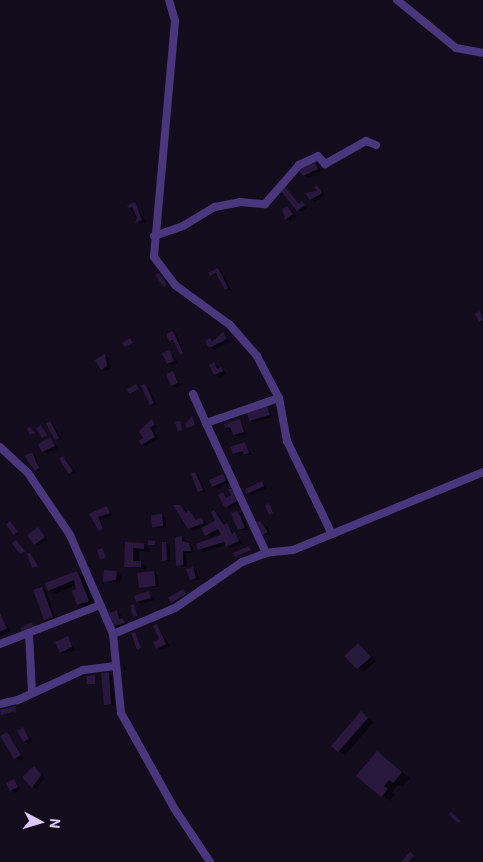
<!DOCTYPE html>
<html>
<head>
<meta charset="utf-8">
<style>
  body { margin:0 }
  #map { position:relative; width:483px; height:862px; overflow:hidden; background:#130c1d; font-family:Roboto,sans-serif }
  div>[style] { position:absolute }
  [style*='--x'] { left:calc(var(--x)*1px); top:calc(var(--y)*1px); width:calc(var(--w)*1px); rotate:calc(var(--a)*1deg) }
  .shadow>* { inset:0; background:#0007 }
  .building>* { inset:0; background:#28183e }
  .minor>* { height:8px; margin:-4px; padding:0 4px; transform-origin:4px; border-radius:4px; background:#48377c }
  span { translate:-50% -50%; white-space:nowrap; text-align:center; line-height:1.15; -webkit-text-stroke:4.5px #130c1d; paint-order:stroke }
  .north { position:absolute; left:15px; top:797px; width:50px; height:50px; -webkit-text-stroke:4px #130c1d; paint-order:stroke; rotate:96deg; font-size:14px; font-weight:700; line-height:20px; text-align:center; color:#dac9ff }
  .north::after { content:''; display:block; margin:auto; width:18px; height:22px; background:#dac9ff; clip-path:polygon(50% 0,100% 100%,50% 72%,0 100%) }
</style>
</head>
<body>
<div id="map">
  <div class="shadow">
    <i style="clip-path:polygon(314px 162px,322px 171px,308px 178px,304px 175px)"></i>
    <i style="clip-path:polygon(317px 186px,325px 195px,315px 202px,311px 199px,319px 192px)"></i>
    <i style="clip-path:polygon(285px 189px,300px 205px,308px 207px,302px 212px,298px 210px)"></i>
    <i style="clip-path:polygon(134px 203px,146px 222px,140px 224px,130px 208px)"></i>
    <i style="clip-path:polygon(287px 207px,296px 216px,290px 221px,286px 219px)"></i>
    <i style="clip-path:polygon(218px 269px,222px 271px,232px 291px,226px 289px,219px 275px,211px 275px)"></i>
    <i style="clip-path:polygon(173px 333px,177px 335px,185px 357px,176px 342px,170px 341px)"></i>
    <i style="clip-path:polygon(223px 334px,230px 342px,214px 350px,210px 348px,207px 341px,214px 342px)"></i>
    <i style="clip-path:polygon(170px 351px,178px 363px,172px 366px,168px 363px)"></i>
    <i style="clip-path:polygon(105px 356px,109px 358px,111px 369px,106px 371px,102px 369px)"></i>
    <i style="clip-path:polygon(214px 364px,225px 371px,226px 374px,219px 377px,215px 375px)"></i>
    <i style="clip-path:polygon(173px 372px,181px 385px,176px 388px,172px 385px)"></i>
    <i style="clip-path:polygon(145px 386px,149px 388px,157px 405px,151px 404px)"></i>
    <i style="clip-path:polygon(267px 407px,273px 417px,254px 422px,250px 420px)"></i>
    <i style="clip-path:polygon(240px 420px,247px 434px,238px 437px,226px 428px)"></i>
    <i style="clip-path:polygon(152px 421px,158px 427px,153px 429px,159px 439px,146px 446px,142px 444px)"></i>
    <i style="clip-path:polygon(50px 423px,54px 425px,62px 440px,56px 439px)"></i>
    <i style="clip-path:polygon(50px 439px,58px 448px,47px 454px,39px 444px)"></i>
    <i style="clip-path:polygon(245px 444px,252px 455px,234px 454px)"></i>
    <i style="clip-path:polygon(32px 454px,36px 456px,40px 472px,36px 470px)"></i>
    <i style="clip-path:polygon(63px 458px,67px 460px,76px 474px,70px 473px)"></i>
    <i style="clip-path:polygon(195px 473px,199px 476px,206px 493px,199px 491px)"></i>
    <i style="clip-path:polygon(223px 475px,229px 483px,217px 489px,213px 486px)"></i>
    <i style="clip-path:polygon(262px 482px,267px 488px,252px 495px,248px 493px)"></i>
    <i style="clip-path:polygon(237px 492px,242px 502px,230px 509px,226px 507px,223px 494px,228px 498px)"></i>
    <i style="clip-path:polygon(180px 506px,198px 521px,205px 521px,207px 526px,216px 522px,214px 512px,218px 514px,242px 543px,231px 548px,226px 545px,203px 552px,199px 549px,222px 536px,221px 532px,210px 537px,202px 527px,193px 531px,189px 528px)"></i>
    <i style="clip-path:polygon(107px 508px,113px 515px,101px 520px,104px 532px,90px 514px)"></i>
    <i style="clip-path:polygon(238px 512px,242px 514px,248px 530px,239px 529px)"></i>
    <i style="clip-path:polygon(162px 516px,166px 518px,166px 528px,157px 528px,153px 526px)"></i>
    <i style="clip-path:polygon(258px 524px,268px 527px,271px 535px,263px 534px)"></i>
    <i style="clip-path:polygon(38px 529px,48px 540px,38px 546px,34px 544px)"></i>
    <i style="clip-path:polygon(182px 537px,193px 547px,194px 552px,186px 553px,187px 567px,177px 565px)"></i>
    <i style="clip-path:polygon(163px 543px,170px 545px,170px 562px,163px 560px)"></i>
    <i style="clip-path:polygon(126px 544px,143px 544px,150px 548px,150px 552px,139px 551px,139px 562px,147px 566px,147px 570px,126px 566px)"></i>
    <i style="clip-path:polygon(249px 547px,251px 551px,236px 556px)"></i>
    <i style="clip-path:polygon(193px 568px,197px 571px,200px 580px,191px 579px)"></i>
    <i style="clip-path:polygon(77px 572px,84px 576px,94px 604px,84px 608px,78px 604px,76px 585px,55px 594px,49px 591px)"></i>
    <i style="clip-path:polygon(117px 572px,121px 575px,120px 582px,104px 581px)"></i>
    <i style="clip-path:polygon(154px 572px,158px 575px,159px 587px,140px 587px)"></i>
    <i style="clip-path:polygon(41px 588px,46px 590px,56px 620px,50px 622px,46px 620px,35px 590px)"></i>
    <i style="clip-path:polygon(183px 591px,189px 597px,176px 605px,172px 602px)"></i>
    <i style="clip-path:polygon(149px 593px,155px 600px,141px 604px,137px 601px)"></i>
    <i style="clip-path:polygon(116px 612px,120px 614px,128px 625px,118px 628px,114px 626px)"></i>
    <i style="clip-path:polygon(0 614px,11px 631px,1px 635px,0 635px)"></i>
    <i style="clip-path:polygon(157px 625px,170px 646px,161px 650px,157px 648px,161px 640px)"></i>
    <i style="clip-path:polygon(67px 638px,76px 650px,65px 654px,61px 652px)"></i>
    <i style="clip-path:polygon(358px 645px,376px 661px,364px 672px,346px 656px)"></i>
    <i style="clip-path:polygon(123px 664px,125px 664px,126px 671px,124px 670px)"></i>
    <i style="clip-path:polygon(108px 674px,112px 676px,115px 706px,105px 704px)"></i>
    <i style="clip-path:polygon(361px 713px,374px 722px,345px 755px,332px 746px)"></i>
    <i style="clip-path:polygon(23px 729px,33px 741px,28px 744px,24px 741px)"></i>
    <i style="clip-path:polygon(7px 733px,24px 758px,19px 761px,2px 736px)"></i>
    <i style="clip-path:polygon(378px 753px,410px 778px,402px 787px,398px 785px,392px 792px,395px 795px,390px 801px,382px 796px)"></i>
    <i style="clip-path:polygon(34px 768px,45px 778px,36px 789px,33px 787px)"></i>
    <i style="clip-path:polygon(14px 780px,21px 789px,15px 793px,11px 790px)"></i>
    <i style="clip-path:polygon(410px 854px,417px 859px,402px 862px)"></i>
  </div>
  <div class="building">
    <i style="clip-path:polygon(314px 161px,318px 169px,303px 176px,299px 170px)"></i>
    <i style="clip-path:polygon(317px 185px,322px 193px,310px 200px,305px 193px,317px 191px,314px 187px)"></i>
    <i style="clip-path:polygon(285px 187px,299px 204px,302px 201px,305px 205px,297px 211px,281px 191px)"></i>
    <i style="clip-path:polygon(135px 202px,142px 220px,135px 223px,137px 218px,132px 207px,129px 208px,127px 205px)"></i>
    <i style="clip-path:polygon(287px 206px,293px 214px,285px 220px,282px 209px)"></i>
    <i style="clip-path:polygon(218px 268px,228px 288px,225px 290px,216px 273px,210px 276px,208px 273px)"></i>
    <i style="clip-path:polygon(159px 273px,167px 285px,164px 287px,155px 275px)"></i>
    <i style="clip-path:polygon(480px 311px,483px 320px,479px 322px,475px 314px)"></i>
    <i style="clip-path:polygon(173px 331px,183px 353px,180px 355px,173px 340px,169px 341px,166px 334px)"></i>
    <i style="clip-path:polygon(223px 332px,227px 339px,209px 348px,205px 341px,210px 338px,212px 342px)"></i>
    <i style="clip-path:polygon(130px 338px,133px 343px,125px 347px,122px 343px)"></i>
    <i style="clip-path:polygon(170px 350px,174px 361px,167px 364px,162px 353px)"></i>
    <i style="clip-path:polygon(105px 354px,107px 366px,101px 370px,95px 360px)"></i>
    <i style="clip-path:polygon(214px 362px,217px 369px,221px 367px,223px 371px,214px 375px,209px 365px)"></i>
    <i style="clip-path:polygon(173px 371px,178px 383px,171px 386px,166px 374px)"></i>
    <i style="clip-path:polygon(136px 384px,139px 389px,129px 394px,127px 389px)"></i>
    <i style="clip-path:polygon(145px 384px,154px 403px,150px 405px,141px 386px)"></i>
    <i style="clip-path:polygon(267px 406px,270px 415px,249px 421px,247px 412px)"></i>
    <i style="clip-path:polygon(192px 416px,195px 425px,187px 428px,185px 424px)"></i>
    <i style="clip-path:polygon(152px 419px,155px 425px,150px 427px,155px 437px,141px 445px,139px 441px,143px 438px,139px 431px)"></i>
    <i style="clip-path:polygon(240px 419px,244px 432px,233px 435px,230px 427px,225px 428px,224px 424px)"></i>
    <i style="clip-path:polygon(50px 421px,59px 438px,55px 440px,46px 424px)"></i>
    <i style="clip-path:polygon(180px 421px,182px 430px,178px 431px,175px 422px)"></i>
    <i style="clip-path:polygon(41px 425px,47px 435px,42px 438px,36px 428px)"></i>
    <i style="clip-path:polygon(30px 427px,35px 433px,30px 435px,27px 429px)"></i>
    <i style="clip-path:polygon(50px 437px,55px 446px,42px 452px,38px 444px)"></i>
    <i style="clip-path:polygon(245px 442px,249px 453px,244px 455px,243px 451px,233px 454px,230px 447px)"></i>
    <i style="clip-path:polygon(32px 453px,39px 468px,35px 471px,24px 455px)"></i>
    <i style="clip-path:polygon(63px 456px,73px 471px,69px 474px,59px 459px)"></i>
    <i style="clip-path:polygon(195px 472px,203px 490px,198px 492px,191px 474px)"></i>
    <i style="clip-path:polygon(223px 474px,226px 481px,212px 487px,209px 480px)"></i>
    <i style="clip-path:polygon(262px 481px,264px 486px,247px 494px,245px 489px)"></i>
    <i style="clip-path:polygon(228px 489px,233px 489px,239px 500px,225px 508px,218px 495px,223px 492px,226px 498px,231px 495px)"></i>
    <i style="clip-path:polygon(269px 503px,273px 513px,269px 515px,265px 505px)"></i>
    <i style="clip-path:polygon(173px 505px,180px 505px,186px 513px,189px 510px,196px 520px,201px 517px,204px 523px,188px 529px)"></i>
    <i style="clip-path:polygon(107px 506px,110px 513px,98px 517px,103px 529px,99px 531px,89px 514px)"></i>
    <i style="clip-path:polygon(214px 510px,224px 525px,227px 523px,232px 534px,235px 532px,239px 541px,226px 547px,224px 542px,198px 550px,196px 544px,221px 535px,218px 529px,205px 536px,201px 528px,215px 521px,211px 512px)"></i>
    <i style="clip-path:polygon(238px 511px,245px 528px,238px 530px,231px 513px)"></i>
    <i style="clip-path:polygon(162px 514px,163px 526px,152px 527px,151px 515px)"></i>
    <i style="clip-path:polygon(10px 521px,18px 532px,13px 535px,6px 524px)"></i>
    <i style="clip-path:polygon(260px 521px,268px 532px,262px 535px,256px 522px)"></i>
    <i style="clip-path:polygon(38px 527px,45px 537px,34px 545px,27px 535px)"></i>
    <i style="clip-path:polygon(182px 536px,182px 541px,189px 543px,191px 551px,183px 551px,183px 565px,176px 566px,175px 538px)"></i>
    <i style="clip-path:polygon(16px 540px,25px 551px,20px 554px,12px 543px)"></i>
    <i style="clip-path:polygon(148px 540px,155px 541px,155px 545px,148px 545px)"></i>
    <i style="clip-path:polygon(125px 542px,144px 543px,144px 549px,133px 548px,133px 561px,141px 561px,141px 567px,124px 567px)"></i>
    <i style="clip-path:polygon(162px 542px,166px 542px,167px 560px,162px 561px)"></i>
    <i style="clip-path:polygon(249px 546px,251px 550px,235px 557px,233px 553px)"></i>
    <i style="clip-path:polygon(102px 548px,106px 557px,100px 560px,97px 550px)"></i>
    <i style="clip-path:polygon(30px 553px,38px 566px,32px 568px,27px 554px)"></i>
    <i style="clip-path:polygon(193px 567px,196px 578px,190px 580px,186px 569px)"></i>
    <i style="clip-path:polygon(104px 570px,117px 571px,116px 580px,103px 582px)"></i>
    <i style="clip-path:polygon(77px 571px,89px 601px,77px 605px,72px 591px,76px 589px,74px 580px,48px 591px,45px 583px)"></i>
    <i style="clip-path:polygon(154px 571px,156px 586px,139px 588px,137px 573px)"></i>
    <i style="clip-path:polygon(42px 587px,53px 617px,44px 620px,33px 590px)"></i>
    <i style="clip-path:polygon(183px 589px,186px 594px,171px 603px,168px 598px)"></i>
    <i style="clip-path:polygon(149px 591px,151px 598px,136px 602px,134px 596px)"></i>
    <i style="clip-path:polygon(134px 604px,137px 616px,133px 617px,130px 605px)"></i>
    <i style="clip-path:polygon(117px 610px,119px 619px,123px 618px,125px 623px,113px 626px,109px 613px)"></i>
    <i style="clip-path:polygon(0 613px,7px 628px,0 632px)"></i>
    <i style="clip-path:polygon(32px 622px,33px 626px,22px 631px,20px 628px)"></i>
    <i style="clip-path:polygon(157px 624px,166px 644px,156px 649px,153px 642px,159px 639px,153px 626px)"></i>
    <i style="clip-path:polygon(135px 632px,141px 648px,137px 650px,131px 633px)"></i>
    <i style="clip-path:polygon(68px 636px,72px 647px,60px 653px,55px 642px)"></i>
    <i style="clip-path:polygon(358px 643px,371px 657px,357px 669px,344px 656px)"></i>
    <i style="clip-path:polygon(109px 672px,111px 704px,104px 705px,101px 673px)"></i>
    <i style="clip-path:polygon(95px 675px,95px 684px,87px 684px,86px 676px)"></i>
    <i style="clip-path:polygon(15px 706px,16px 711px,1px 715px,0 710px)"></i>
    <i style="clip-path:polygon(361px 711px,368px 718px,338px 752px,331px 746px)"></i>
    <i style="clip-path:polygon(23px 727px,29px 739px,23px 742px,17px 731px)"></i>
    <i style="clip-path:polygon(7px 732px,21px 755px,14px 759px,0 736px)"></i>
    <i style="clip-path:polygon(377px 751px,402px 772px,393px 783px,389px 780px,384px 786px,388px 789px,381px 797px,356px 776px)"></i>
    <i style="clip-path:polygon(34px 766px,41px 775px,32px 788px,22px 777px)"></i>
    <i style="clip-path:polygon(14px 779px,18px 787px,10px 791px,6px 783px)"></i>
    <i style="clip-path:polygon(451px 812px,461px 821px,458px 823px,449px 815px)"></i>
    <i style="clip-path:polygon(410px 852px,414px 856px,408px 862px,401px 862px)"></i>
  </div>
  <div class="minor">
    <i style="--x:169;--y:0;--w:22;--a:74"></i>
    <i style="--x:175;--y:21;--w:237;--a:95.1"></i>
    <i style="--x:154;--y:257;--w:35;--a:53"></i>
    <i style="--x:175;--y:285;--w:68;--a:36"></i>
    <i style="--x:230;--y:325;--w:41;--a:48.9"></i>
    <i style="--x:257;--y:356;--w:47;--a:62.4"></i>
    <i style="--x:279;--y:398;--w:44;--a:79.5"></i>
    <i style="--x:287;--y:441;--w:103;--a:64.2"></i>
    <i style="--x:332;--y:534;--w:42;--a:157.7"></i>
    <i style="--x:293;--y:550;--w:27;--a:174"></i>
    <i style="--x:266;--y:553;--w:26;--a:159"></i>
    <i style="--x:242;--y:562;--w:81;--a:145.5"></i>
    <i style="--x:175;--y:608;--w:67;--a:157.2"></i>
    <i style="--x:113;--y:634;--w:79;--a:84.2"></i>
    <i style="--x:121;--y:713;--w:109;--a:60.8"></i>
    <i style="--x:174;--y:808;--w:65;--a:56.3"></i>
    <i style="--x:397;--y:0;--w:76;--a:39.1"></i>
    <i style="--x:456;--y:48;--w:27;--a:10"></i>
    <i style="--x:154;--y:236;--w:31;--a:-19"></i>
    <i style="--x:183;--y:226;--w:37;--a:-31"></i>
    <i style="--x:215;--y:207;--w:25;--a:-11"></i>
    <i style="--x:240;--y:202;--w:25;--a:5"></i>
    <i style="--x:265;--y:204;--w:52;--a:-48.9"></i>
    <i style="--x:299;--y:165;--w:21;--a:-25"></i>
    <i style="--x:318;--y:156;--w:11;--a:49"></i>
    <i style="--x:325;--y:164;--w:47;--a:-29.3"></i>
    <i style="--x:366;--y:141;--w:11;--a:22"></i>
    <i style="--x:193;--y:394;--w:32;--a:66"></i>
    <i style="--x:0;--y:447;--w:38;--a:43"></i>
    <i style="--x:28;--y:473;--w:75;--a:55.9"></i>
    <i style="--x:70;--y:535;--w:108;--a:66.5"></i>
    <i style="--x:332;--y:534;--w:163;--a:-22.3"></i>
    <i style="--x:266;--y:553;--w:143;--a:-114.8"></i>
    <i style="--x:206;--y:423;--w:77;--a:-18.9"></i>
    <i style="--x:29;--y:633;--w:60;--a:87.1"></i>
    <i style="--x:0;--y:644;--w:107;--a:-21.3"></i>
    <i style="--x:0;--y:704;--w:18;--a:-13"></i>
    <i style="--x:18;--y:700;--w:72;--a:-24.8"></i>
    <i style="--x:83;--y:670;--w:31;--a:-7"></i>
  </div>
  <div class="north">N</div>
</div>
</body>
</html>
